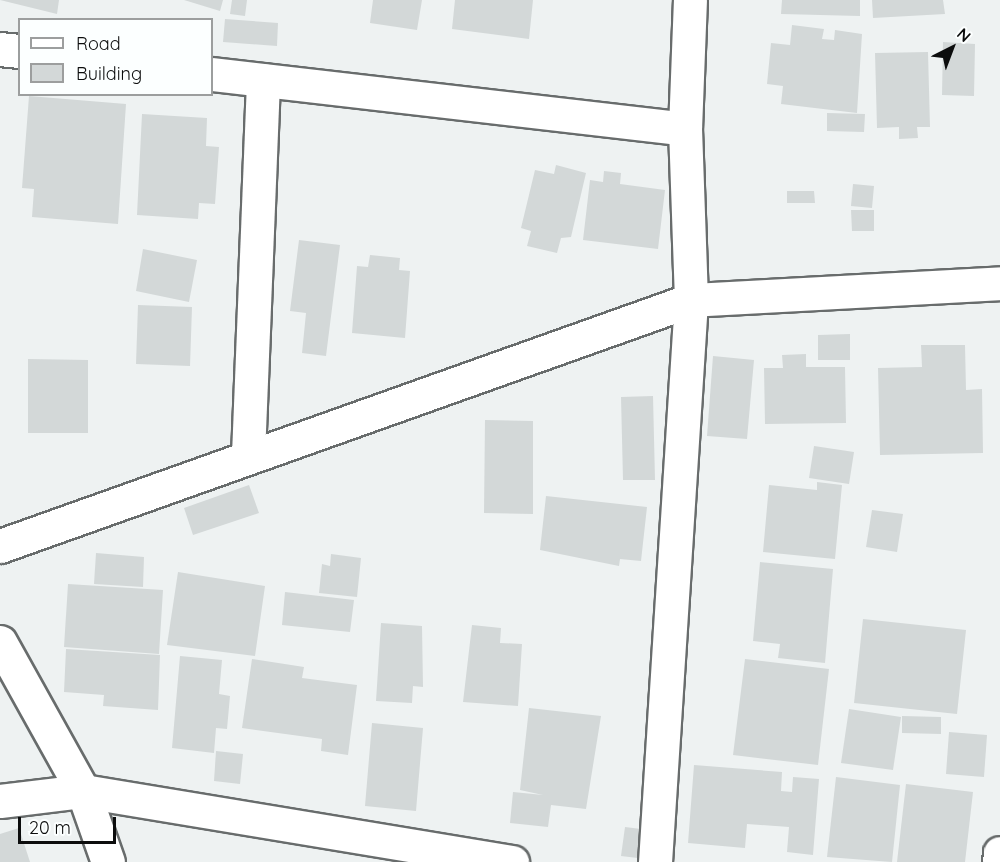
<!DOCTYPE html>
<html>
<head>
<meta charset="utf-8">
<style>
  body { margin:0 }
  #map { position:relative; width:1000px; height:862px; overflow:hidden; background:#eef2f2; font-family:Quicksand,sans-serif }
  div>[style] { position:absolute }
  [style*='--x'] { left:calc(var(--x)*1px); top:calc(var(--y)*1px); width:calc(var(--w)*1px); rotate:calc(var(--a)*1deg) }
  .building>* { inset:0; background:#d3d8d8 }
  .roads { filter:drop-shadow(2px 0 #686c6c) drop-shadow(-2px 0 #686c6c) drop-shadow(0 2px #686c6c) drop-shadow(0 -2px #686c6c) }
  .minor>* { height:33px; margin:-16.5px; padding:0 16.5px; transform-origin:16.5px; border-radius:16.5px; background:#fff }
  span { translate:-50% -50%; white-space:nowrap; text-align:center; line-height:1.15; -webkit-text-stroke:4.5px #fcffff; paint-order:stroke }
  .legend { position:absolute; left:18px; top:18px; width:195px; height:78px; box-sizing:border-box; background:#fcffff; border:2px solid #9c9e9e; margin:0; padding:8px 10px; list-style:none; font-size:18px; color:#0c0d0d }
  .legend li { display:flex; align-items:center; gap:12px; height:30px }
  .legend b { width:30px; border:2px solid #9c9e9e }
  .north { position:absolute; left:922px; top:18px; width:60px; height:60px; -webkit-text-stroke:4px #fcffff; paint-order:stroke; rotate:42deg; font-size:16px; font-weight:700; line-height:24px; text-align:center; color:#0c0d0d }
  .north::after { content:''; display:block; margin:auto; width:21px; height:27px; background:#0c0d0d; clip-path:polygon(50% 0,100% 100%,50% 72%,0 100%) }
  .scale { position:absolute; left:18px; top:817px; width:98px; height:27px; box-sizing:border-box; border:3px solid #0c0d0d; border-top:0; padding-left:8px; font-size:18px; line-height:21px; white-space:nowrap; color:#0c0d0d; -webkit-text-stroke:4px #fcffff; paint-order:stroke }
</style>
</head>
<body>
<div id="map">
  <div class="building">
    <i style="clip-path:polygon(0 0,59px 0,57px 14px)"></i>
    <i style="clip-path:polygon(184px 0,223px 0,220px 11px)"></i>
    <i style="clip-path:polygon(232px 0,247px 0,245px 16px,230px 14px)"></i>
    <i style="clip-path:polygon(373px 0,422px 0,417px 30px,370px 23px)"></i>
    <i style="clip-path:polygon(455px 0,533px 0,529px 39px,452px 29px)"></i>
    <i style="clip-path:polygon(782px 0,860px 0,860px 16px,781px 14px)"></i>
    <i style="clip-path:polygon(872px 0,943px 0,945px 14px,873px 18px)"></i>
    <i style="clip-path:polygon(225px 19px,278px 23px,277px 46px,223px 42px)"></i>
    <i style="clip-path:polygon(792px 25px,824px 29px,822px 39px,834px 40px,835px 30px,862px 34px,857px 113px,781px 104px,783px 86px,767px 84px,771px 43px,790px 45px)"></i>
    <i style="clip-path:polygon(943px 42px,975px 44px,974px 96px,942px 95px)"></i>
    <i style="clip-path:polygon(928px 52px,930px 127px,917px 127px,918px 138px,899px 139px,899px 127px,877px 128px,875px 53px)"></i>
    <i style="clip-path:polygon(29px 96px,126px 104px,118px 224px,32px 217px,34px 189px,22px 188px)"></i>
    <i style="clip-path:polygon(827px 113px,865px 114px,864px 132px,827px 131px)"></i>
    <i style="clip-path:polygon(142px 114px,207px 118px,206px 146px,219px 147px,215px 204px,199px 203px,198px 219px,137px 215px)"></i>
    <i style="clip-path:polygon(556px 165px,586px 173px,571px 237px,561px 238px,557px 253px,527px 246px,531px 231px,521px 228px,535px 170px,554px 174px)"></i>
    <i style="clip-path:polygon(604px 171px,621px 173px,620px 184px,665px 190px,658px 249px,583px 240px,590px 180px,603px 182px)"></i>
    <i style="clip-path:polygon(853px 184px,874px 186px,872px 208px,851px 206px)"></i>
    <i style="clip-path:polygon(787px 191px,814px 191px,815px 203px,787px 203px)"></i>
    <i style="clip-path:polygon(851px 210px,874px 210px,874px 231px,852px 231px)"></i>
    <i style="clip-path:polygon(299px 240px,340px 245px,326px 356px,302px 353px,306px 313px,290px 311px)"></i>
    <i style="clip-path:polygon(143px 249px,197px 260px,189px 302px,136px 291px)"></i>
    <i style="clip-path:polygon(370px 255px,400px 258px,399px 270px,410px 271px,405px 338px,352px 333px,357px 266px,368px 267px)"></i>
    <i style="clip-path:polygon(138px 305px,192px 307px,190px 366px,136px 364px)"></i>
    <i style="clip-path:polygon(850px 334px,850px 360px,818px 360px,818px 335px)"></i>
    <i style="clip-path:polygon(921px 345px,965px 345px,966px 390px,982px 389px,983px 453px,880px 455px,878px 368px,922px 367px)"></i>
    <i style="clip-path:polygon(806px 354px,806px 367px,845px 367px,846px 423px,765px 424px,764px 368px,783px 368px,782px 355px)"></i>
    <i style="clip-path:polygon(713px 356px,754px 360px,747px 439px,707px 436px)"></i>
    <i style="clip-path:polygon(28px 359px,88px 360px,88px 433px,28px 433px)"></i>
    <i style="clip-path:polygon(653px 396px,655px 480px,623px 480px,621px 397px)"></i>
    <i style="clip-path:polygon(485px 420px,533px 421px,533px 514px,484px 513px)"></i>
    <i style="clip-path:polygon(814px 446px,854px 452px,849px 484px,809px 478px)"></i>
    <i style="clip-path:polygon(817px 482px,842px 485px,835px 559px,763px 552px,769px 485px,817px 490px)"></i>
    <i style="clip-path:polygon(249px 485px,259px 513px,193px 535px,184px 508px)"></i>
    <i style="clip-path:polygon(546px 496px,647px 507px,641px 561px,620px 559px,619px 566px,540px 550px)"></i>
    <i style="clip-path:polygon(872px 510px,903px 514px,897px 552px,866px 547px)"></i>
    <i style="clip-path:polygon(96px 553px,144px 557px,143px 587px,94px 584px)"></i>
    <i style="clip-path:polygon(331px 554px,361px 558px,357px 597px,319px 593px,322px 564px,330px 566px)"></i>
    <i style="clip-path:polygon(760px 562px,833px 569px,825px 663px,778px 658px,780px 644px,753px 641px)"></i>
    <i style="clip-path:polygon(178px 572px,265px 586px,255px 656px,167px 645px)"></i>
    <i style="clip-path:polygon(68px 584px,163px 590px,159px 654px,64px 647px)"></i>
    <i style="clip-path:polygon(285px 592px,354px 600px,350px 632px,282px 625px)"></i>
    <i style="clip-path:polygon(863px 619px,966px 630px,957px 714px,854px 703px)"></i>
    <i style="clip-path:polygon(381px 623px,422px 626px,423px 687px,413px 686px,412px 703px,376px 701px)"></i>
    <i style="clip-path:polygon(472px 625px,501px 628px,500px 643px,522px 644px,518px 706px,463px 702px)"></i>
    <i style="clip-path:polygon(66px 649px,160px 655px,158px 710px,103px 706px,104px 695px,64px 692px)"></i>
    <i style="clip-path:polygon(180px 656px,222px 660px,219px 694px,230px 696px,227px 729px,216px 728px,214px 753px,172px 748px)"></i>
    <i style="clip-path:polygon(252px 659px,304px 667px,302px 678px,357px 685px,348px 755px,321px 751px,322px 739px,242px 728px)"></i>
    <i style="clip-path:polygon(745px 659px,829px 669px,818px 765px,733px 755px)"></i>
    <i style="clip-path:polygon(529px 708px,601px 716px,586px 809px,551px 805px,548px 827px,510px 823px,513px 792px,543px 795px,520px 790px)"></i>
    <i style="clip-path:polygon(849px 709px,901px 717px,893px 770px,841px 763px)"></i>
    <i style="clip-path:polygon(902px 716px,941px 717px,941px 734px,902px 733px)"></i>
    <i style="clip-path:polygon(372px 723px,423px 728px,416px 811px,365px 806px)"></i>
    <i style="clip-path:polygon(949px 732px,987px 735px,984px 777px,946px 774px)"></i>
    <i style="clip-path:polygon(216px 751px,243px 754px,240px 784px,214px 781px)"></i>
    <i style="clip-path:polygon(694px 765px,782px 772px,781px 791px,792px 792px,793px 777px,819px 779px,813px 855px,787px 852px,789px 827px,747px 824px,745px 848px,688px 843px)"></i>
    <i style="clip-path:polygon(836px 777px,900px 785px,892px 862px,827px 857px)"></i>
    <i style="clip-path:polygon(906px 784px,973px 792px,965px 862px,897px 862px)"></i>
    <i style="clip-path:polygon(625px 827px,649px 830px,646px 859px,621px 856px)"></i>
    <i style="clip-path:polygon(19px 828px,30px 862px,0 862px,0 834px)"></i>
  </div>
  <div class="roads">
    <div class="minor">
      <i style="--x:0;--y:49;--w:20;--a:6"></i>
      <i style="--x:212;--y:74;--w:476;--a:6.6"></i>
      <i style="--x:248;--y:455;--w:375;--a:-87.7"></i>
      <i style="--x:0;--y:546;--w:733;--a:-19.6"></i>
      <i style="--x:691;--y:300;--w:171;--a:-92"></i>
      <i style="--x:685;--y:129;--w:129;--a:-87.8"></i>
      <i style="--x:0;--y:642;--w:171;--a:60.9"></i>
      <i style="--x:83;--y:791;--w:75;--a:70.6"></i>
      <i style="--x:0;--y:801;--w:84;--a:-6.9"></i>
      <i style="--x:83;--y:791;--w:435;--a:9.4"></i>
      <i style="--x:655;--y:862;--w:563;--a:-86.33"></i>
      <i style="--x:691;--y:300;--w:309;--a:-3.1"></i>
      <i style="--x:999;--y:862;--w:9;--a:-84"></i>
    </div>
  </div>
  <ul class="legend">
  <li><b style="height:8px;background:#fff"></b>Road</li>
  <li><b style="height:16px;background:#d3d8d8"></b>Building</li>
  </ul>
  <div class="north">N</div>
  <div class="scale">20 m</div>
</div>
</body>
</html>
